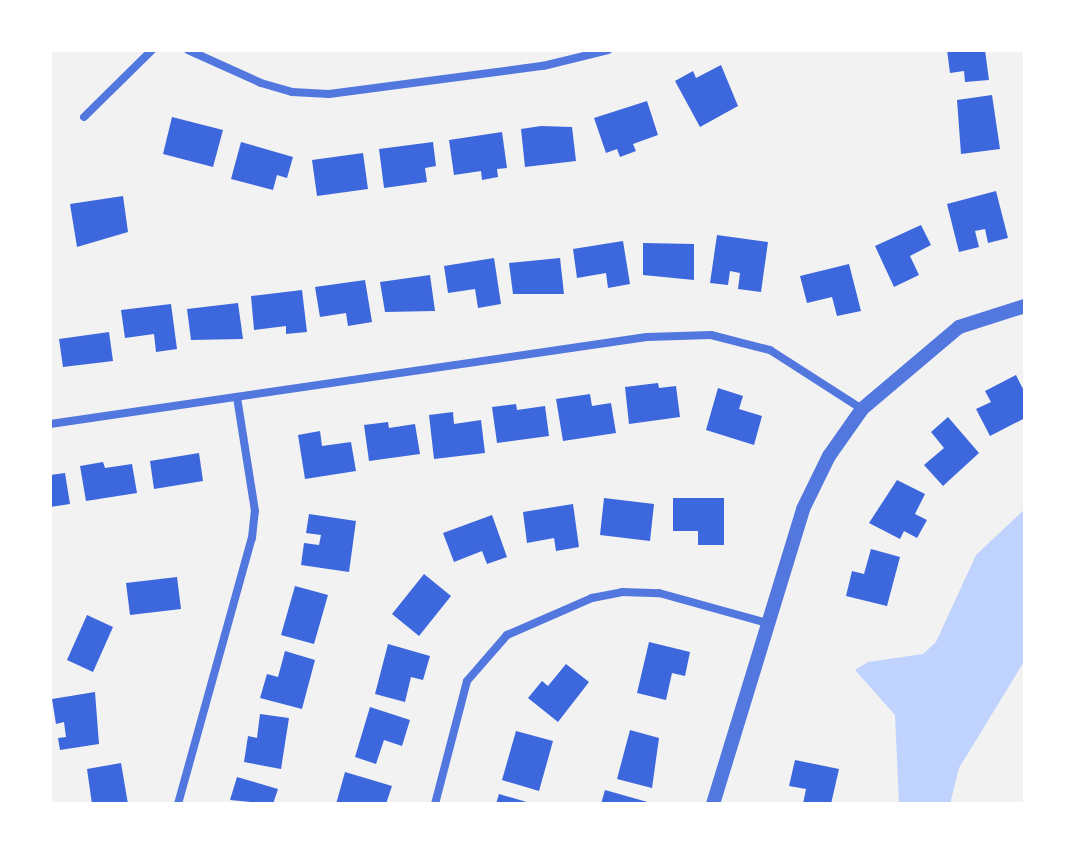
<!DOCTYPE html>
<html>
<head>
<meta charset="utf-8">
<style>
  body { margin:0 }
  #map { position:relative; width:1075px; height:854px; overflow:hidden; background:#f2f2f2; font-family:"Roboto Serif",serif }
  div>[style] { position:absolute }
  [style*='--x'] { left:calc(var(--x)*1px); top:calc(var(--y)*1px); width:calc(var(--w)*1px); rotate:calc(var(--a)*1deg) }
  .water>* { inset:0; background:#bfd3fe }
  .building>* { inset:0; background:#3d67dc }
  .minor>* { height:8px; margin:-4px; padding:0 4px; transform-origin:4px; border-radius:4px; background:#5277de }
  .tertiary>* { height:14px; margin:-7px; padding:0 7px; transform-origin:7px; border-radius:7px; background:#5277de }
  span { translate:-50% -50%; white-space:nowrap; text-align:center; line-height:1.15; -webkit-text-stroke:6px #fff; paint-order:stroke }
  .frame { position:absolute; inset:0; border:52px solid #fff; pointer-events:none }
</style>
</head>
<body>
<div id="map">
  <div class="water">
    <i style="clip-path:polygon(1025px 509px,1025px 660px,959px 768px,950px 804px,899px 804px,895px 715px,855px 670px,868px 662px,923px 654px,936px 642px,976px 555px)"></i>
  </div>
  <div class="building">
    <i style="clip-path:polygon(947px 50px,985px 50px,989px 80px,965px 82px,964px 71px,950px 73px)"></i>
    <i style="clip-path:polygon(721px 65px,738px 106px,700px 127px,675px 81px,693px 71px,696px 78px)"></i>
    <i style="clip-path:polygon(992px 95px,1000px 149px,961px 154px,957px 100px)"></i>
    <i style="clip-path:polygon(647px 101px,658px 135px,633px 144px,636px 151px,620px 157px,617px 149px,606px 153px,594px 118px)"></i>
    <i style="clip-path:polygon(172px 117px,223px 130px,213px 167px,163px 154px)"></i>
    <i style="clip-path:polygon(541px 126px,572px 127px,576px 161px,525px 167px,521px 129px)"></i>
    <i style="clip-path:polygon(502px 132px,507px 168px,497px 169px,498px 177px,482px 180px,481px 171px,454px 175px,449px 140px)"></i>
    <i style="clip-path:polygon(241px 142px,293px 157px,287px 178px,277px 175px,273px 190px,231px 179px)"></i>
    <i style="clip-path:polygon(433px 142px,436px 166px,425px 168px,427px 182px,384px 188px,379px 149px)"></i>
    <i style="clip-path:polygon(363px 153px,368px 189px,317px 196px,312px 160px)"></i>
    <i style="clip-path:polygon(996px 191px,1008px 238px,988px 243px,985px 229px,975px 231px,979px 247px,959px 252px,947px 204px)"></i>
    <i style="clip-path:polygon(123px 196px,128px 232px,77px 247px,70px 204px)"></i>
    <i style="clip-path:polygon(921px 225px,931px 245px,910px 256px,919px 275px,894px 287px,875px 246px)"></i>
    <i style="clip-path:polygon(717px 235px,768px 242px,761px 292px,738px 289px,740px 273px,730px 271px,728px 285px,710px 283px)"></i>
    <i style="clip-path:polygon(623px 241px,630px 284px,608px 288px,606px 273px,577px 278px,573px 249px)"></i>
    <i style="clip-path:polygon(643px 243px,694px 244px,694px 280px,643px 275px)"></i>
    <i style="clip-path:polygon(494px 258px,501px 304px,478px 308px,475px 289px,448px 293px,444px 266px)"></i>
    <i style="clip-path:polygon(560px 258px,564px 294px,513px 294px,509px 263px)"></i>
    <i style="clip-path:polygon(849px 264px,861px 311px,837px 316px,832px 297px,807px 303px,800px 276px)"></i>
    <i style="clip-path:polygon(430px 275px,435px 311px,385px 312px,380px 282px)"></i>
    <i style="clip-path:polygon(365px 280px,372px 322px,348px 326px,346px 313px,320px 317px,315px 287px)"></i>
    <i style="clip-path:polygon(302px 290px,307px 332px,286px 334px,286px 326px,254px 330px,251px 296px)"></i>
    <i style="clip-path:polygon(238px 303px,243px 339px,191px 340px,187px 309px)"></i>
    <i style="clip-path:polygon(171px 304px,177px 349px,156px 352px,154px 334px,125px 338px,121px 310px)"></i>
    <i style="clip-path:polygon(109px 332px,113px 361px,63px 367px,59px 339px)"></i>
    <i style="clip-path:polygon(1016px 375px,1025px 393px,1025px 418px,990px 436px,976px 409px,991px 402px,985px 391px)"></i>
    <i style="clip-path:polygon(658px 383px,659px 388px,676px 386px,680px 417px,629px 424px,625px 387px)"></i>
    <i style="clip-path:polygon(718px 388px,743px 396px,739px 409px,762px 416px,754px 445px,706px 430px)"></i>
    <i style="clip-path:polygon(590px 394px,592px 406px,611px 403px,616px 433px,563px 441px,556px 399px)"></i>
    <i style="clip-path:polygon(516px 404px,517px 410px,545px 406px,549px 436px,497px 443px,492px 407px)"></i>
    <i style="clip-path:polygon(453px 412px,454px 424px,481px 420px,485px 453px,434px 459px,429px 415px)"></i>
    <i style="clip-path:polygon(948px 417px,979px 453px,943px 486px,924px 465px,944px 448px,931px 432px)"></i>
    <i style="clip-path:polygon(388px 422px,389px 428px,415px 424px,420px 454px,369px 461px,364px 425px)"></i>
    <i style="clip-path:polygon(320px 431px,322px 446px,351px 442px,356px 471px,305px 479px,298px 435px)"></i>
    <i style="clip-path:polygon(199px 453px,203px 481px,154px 489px,150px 461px)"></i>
    <i style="clip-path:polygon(103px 462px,105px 468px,132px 464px,137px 493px,86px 501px,80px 466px)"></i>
    <i style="clip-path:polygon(65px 473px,70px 504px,50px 507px,50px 475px)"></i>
    <i style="clip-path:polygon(897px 480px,925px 494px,915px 514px,927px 520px,917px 538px,904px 531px,900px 539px,869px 523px)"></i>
    <i style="clip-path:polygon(604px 498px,654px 504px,650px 541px,600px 535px)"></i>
    <i style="clip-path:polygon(673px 498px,724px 498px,724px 545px,698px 545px,698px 531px,673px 531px)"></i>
    <i style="clip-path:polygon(573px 504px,579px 547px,556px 551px,554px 538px,527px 543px,523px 512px)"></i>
    <i style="clip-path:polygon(309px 514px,356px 521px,349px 572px,301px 565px,304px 543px,319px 545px,321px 535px,306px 533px)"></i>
    <i style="clip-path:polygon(492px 515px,507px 557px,487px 564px,482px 551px,454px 562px,443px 533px)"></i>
    <i style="clip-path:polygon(871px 549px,900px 557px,887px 606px,846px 596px,852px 571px,864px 574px)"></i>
    <i style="clip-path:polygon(424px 574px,451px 596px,419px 636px,392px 614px)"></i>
    <i style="clip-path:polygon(177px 577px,181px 609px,130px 615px,126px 583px)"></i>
    <i style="clip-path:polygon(295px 586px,328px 595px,314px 644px,281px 635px)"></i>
    <i style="clip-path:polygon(87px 615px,113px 627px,93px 672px,67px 660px)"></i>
    <i style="clip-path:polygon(649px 642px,690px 652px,685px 676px,672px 673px,666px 700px,637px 693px)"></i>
    <i style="clip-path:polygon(388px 644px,430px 656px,423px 680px,411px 677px,405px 702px,375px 694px)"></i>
    <i style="clip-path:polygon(285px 651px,315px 660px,302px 709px,260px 698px,267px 674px,278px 677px)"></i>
    <i style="clip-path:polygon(566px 664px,589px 682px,558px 722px,528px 698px,542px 681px,548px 686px)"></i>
    <i style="clip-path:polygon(95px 692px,99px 744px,60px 750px,58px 738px,66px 737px,64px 722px,56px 724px,52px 699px)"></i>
    <i style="clip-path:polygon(370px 707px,410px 720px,402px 746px,384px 740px,376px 764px,355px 757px)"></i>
    <i style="clip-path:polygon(260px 714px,289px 718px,281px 769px,244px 762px,248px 736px,257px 738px)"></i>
    <i style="clip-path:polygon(630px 730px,659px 738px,652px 788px,617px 779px)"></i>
    <i style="clip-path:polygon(516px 731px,553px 741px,539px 791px,502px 780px)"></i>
    <i style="clip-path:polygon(795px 760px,839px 769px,831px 804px,803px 804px,806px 789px,789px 786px)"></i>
    <i style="clip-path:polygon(121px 763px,128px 804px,92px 804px,87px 769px)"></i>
    <i style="clip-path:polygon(345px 772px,392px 786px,386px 804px,336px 804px)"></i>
    <i style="clip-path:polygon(237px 777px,278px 789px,273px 804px,230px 800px)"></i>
    <i style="clip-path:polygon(605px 790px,651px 803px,650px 804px,601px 804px)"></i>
    <i style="clip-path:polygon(499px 794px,530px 803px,530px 804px,496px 804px)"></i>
  </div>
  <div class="minor">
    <i style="--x:188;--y:50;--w:80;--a:24.3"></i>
    <i style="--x:261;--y:83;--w:32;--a:16"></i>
    <i style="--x:292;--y:92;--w:37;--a:3"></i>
    <i style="--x:329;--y:94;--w:216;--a:-7.5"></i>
    <i style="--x:543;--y:66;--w:67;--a:-13.8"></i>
    <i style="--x:84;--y:117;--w:95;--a:-44.6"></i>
    <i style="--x:50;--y:424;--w:603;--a:-8.29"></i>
    <i style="--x:647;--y:337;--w:64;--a:-1.8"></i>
    <i style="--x:711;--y:335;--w:61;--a:14.3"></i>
    <i style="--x:770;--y:350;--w:109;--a:32.7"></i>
    <i style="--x:178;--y:804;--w:276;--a:-74.5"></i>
    <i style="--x:252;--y:538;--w:27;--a:-84"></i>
    <i style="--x:255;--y:511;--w:115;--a:-99"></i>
    <i style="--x:435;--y:804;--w:127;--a:-75.4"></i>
    <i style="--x:467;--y:681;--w:61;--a:-49"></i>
    <i style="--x:507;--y:635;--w:93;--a:-23.5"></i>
    <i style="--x:592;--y:598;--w:31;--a:-11"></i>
    <i style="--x:622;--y:592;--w:37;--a:2"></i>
    <i style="--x:659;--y:593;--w:112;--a:15.5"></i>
  </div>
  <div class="tertiary">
    <i style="--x:713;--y:804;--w:308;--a:-73"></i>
    <i style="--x:803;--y:509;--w:59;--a:-63.9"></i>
    <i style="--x:829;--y:456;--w:57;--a:-54.9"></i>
    <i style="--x:862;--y:409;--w:127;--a:-40.2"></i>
    <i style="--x:959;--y:327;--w:69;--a:-17.7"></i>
  </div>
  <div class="frame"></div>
</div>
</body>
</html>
